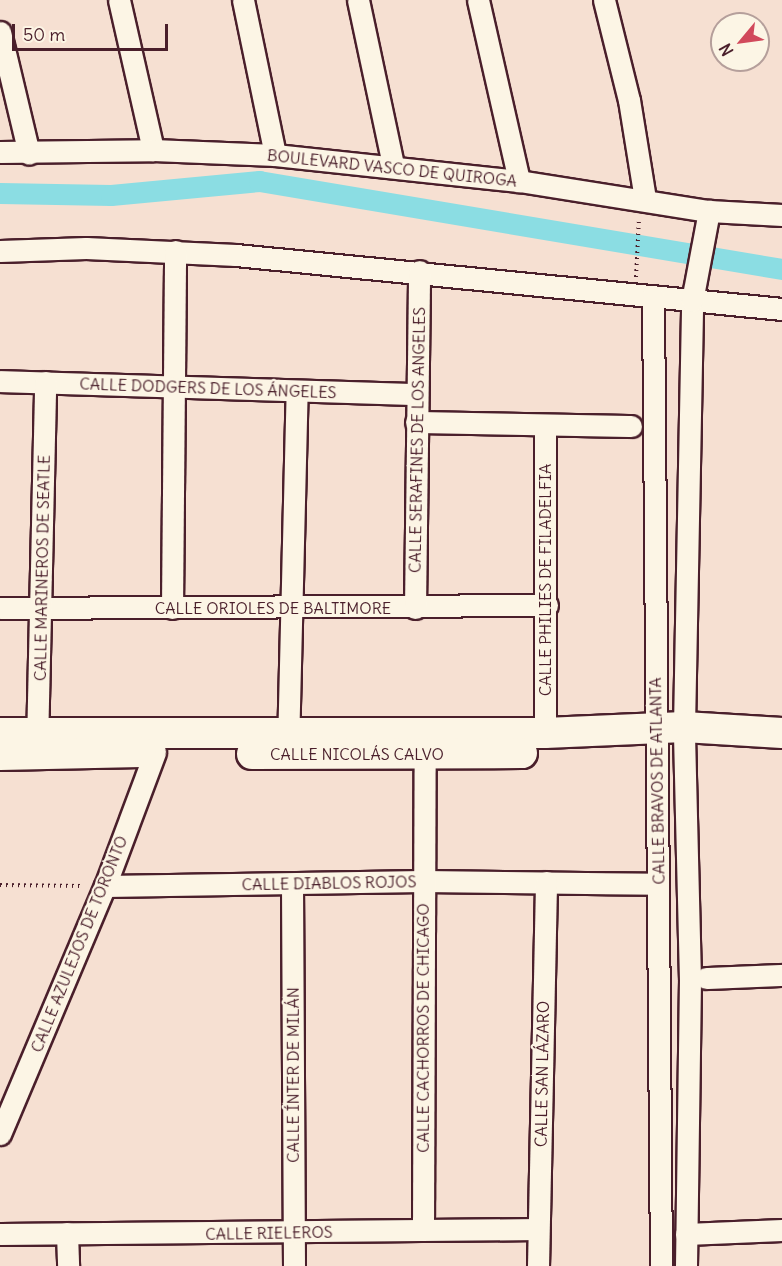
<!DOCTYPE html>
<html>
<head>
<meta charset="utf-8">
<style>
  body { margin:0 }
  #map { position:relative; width:782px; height:1266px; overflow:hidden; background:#f6e0d2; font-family:Delius,sans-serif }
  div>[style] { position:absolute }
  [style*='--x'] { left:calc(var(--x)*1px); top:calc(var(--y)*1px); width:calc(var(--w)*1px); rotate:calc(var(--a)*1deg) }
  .canal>* { height:21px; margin:-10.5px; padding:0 10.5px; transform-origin:10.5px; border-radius:10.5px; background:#8bdde3 }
  .path>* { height:4px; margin-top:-2px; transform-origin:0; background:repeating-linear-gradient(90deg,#4a1f2b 0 1.5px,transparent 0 6px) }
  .roads { filter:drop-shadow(2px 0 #4a1f2b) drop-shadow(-2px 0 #4a1f2b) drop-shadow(0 2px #4a1f2b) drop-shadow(0 -2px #4a1f2b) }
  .street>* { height:21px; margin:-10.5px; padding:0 10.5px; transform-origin:10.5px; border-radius:10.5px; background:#fcf5e5 }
  .secondary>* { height:30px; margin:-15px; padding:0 15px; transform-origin:15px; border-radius:15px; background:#fcf5e5 }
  span { translate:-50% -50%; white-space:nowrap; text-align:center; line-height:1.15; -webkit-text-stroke:4.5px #fcf5e5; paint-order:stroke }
  .street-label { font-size:16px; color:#4a1f2b }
  .north { position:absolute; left:710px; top:12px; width:60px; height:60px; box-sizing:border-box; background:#fcf5e5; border:2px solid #b59f9b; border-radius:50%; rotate:241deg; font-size:16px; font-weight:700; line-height:24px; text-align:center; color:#4a1f2b }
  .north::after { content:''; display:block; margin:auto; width:21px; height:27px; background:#d1495b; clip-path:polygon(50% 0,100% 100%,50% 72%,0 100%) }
  .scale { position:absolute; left:12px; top:24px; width:156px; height:27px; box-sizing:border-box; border:3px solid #4a1f2b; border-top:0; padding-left:8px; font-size:18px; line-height:21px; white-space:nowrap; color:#4a1f2b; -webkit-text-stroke:4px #fcf5e5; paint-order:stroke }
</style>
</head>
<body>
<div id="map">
  <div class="canal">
    <i style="--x:0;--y:193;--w:111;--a:1"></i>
    <i style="--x:111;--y:195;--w:149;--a:-5.4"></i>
    <i style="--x:259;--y:181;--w:530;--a:9.55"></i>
  </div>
  <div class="path">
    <i style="--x:636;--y:277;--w:58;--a:-87"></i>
    <i style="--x:0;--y:885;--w:83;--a:0.7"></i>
  </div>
  <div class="roads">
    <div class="street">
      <i style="--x:119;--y:0;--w:154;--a:77.2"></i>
      <i style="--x:243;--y:0;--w:158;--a:78.3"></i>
      <i style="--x:358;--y:0;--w:169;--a:78"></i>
      <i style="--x:478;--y:0;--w:186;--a:77.2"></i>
      <i style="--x:604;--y:0;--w:103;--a:76"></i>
      <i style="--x:629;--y:100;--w:100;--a:80.8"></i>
      <i style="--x:0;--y:32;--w:125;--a:76.6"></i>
      <i style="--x:0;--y:152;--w:153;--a:-0.7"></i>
      <i style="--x:153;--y:150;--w:122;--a:2.3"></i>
      <i style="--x:275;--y:155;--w:245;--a:6.1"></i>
      <i style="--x:519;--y:181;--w:192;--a:9"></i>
      <i style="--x:709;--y:211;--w:73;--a:3.1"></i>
      <i style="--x:0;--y:251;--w:86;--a:-2"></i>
      <i style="--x:86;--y:248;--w:150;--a:2.7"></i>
      <i style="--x:236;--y:255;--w:549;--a:5.65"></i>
      <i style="--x:653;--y:296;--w:970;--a:89.53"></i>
      <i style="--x:0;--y:381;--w:417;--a:1.8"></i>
      <i style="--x:416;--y:422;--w:215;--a:1.1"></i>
      <i style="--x:545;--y:426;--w:307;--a:90"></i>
      <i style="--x:0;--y:608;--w:547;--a:-0.31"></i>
      <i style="--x:172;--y:608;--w:357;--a:-89.5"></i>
      <i style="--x:415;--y:608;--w:337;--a:-89.3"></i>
      <i style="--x:37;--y:745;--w:363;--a:-88.7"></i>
      <i style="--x:288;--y:747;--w:356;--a:-88.6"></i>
      <i style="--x:292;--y:884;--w:382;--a:89.7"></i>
      <i style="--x:105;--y:886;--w:318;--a:-0.9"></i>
      <i style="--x:423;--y:881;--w:235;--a:0.7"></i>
      <i style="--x:706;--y:978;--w:76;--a:-2.3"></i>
      <i style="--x:0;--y:1134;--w:269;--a:-67.1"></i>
      <i style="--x:105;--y:886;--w:143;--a:-69.5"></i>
      <i style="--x:423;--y:1229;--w:473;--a:-89.8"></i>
      <i style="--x:67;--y:1233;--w:33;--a:88"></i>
      <i style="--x:0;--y:1234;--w:538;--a:-0.53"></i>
      <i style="--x:686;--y:1234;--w:96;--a:-2.4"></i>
      <i style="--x:538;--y:1266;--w:384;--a:-88.8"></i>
      <i style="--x:686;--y:1266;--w:286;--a:-89.2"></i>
      <i style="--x:690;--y:980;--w:253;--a:-91.4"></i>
      <i style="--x:684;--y:727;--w:426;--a:-88.9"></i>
      <i style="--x:692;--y:301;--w:92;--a:-79.3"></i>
    </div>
    <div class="secondary">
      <i style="--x:0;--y:733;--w:545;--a:0"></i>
      <i style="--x:545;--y:733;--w:139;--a:-2.5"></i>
      <i style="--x:684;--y:727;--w:98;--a:3.5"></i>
      <i style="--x:252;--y:754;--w:270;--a:-0.2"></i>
      <i style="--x:0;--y:755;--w:141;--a:-1.2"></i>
    </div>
  </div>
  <div class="street-label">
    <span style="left:392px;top:168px;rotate:6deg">BOULEVARD VASCO DE QUIROGA</span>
    <span style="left:208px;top:388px;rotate:2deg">CALLE DODGERS DE LOS ÁNGELES</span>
    <span style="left:417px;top:440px;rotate:-89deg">CALLE SERAFINES DE LOS ANGELES</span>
    <span style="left:42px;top:568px;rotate:-89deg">CALLE MARINEROS DE SEATLE</span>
    <span style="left:545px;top:580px;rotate:-90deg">CALLE PHILIES DE FILADELFIA</span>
    <span style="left:273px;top:608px">CALLE ORIOLES DE BALTIMORE</span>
    <span style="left:357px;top:754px">CALLE NICOLÁS CALVO</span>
    <span style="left:657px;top:781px;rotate:-91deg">CALLE BRAVOS DE ATLANTA</span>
    <span style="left:329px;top:883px;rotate:-1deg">CALLE DIABLOS ROJOS</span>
    <span style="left:79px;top:944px;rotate:-68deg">CALLE AZULEJOS DE TORONTO</span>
    <span style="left:423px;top:1028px;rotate:-90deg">CALLE CACHORROS DE CHICAGO</span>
    <span style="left:542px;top:1074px;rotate:-89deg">CALLE SAN LÁZARO</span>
    <span style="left:293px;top:1075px;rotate:-90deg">CALLE ÍNTER DE MILÁN</span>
    <span style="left:269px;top:1233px;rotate:-1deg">CALLE RIELEROS</span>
  </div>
  <div class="north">N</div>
  <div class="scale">50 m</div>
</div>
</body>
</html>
